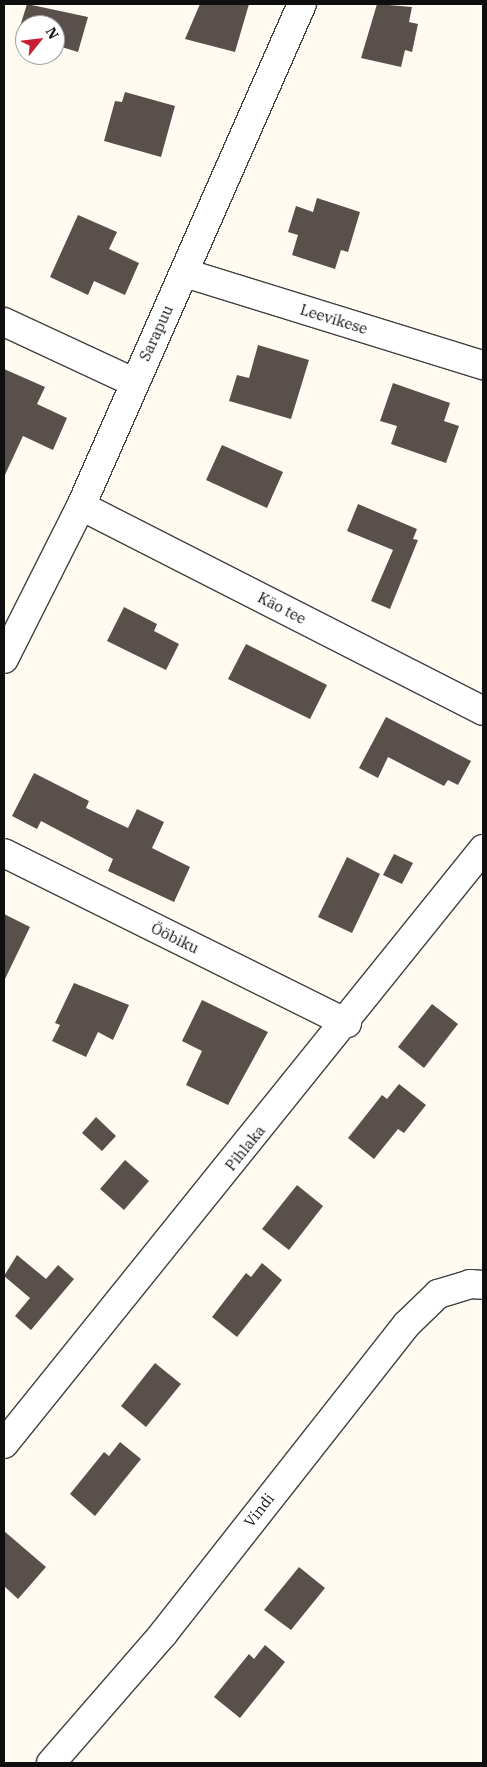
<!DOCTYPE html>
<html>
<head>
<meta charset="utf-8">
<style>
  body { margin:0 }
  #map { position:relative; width:487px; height:1767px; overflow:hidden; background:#fffbf1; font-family:"IBM Plex Serif",serif }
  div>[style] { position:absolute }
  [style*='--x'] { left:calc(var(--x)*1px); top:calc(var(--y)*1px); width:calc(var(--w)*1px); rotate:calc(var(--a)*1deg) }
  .building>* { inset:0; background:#594f4b }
  .roads { filter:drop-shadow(1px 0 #424242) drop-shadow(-1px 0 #424242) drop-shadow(0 1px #424242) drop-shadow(0 -1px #424242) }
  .minor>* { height:28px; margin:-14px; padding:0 14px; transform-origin:14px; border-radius:14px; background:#fff }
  span { translate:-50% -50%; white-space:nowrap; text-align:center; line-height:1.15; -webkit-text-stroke:5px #fff; paint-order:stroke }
  .street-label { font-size:15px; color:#0f0f0f }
  .frame { position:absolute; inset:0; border:5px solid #0f0f0f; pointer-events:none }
  .north { position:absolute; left:15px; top:15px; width:50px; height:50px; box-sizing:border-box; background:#fff; border:1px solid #9f9f9f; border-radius:50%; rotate:61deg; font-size:14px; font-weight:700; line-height:20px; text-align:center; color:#0f0f0f }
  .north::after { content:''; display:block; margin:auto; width:18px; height:22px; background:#c81e33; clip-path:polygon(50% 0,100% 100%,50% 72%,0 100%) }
</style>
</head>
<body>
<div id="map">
  <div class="building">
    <i style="clip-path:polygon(27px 4px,88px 17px,78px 52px,55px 45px,55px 25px,25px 25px,25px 35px,18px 33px)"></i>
    <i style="clip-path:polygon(200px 4px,249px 4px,235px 52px,185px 39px)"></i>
    <i style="clip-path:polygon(377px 4px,412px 7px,409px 22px,418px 24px,412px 52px,405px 50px,401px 67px,361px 58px)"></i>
    <i style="clip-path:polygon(125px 92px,175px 106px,161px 157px,104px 141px,115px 101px,122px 102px)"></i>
    <i style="clip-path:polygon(317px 198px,360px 212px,348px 252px,341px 250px,335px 269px,292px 255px,298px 235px,288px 232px,296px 206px,313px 212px)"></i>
    <i style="clip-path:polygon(78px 215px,117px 232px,109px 249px,139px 263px,125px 295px,94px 281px,88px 295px,50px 277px)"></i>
    <i style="clip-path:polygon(258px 345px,309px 360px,291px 419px,229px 401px,237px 375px,249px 378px)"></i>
    <i style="clip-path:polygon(4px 369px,45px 387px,37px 404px,67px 418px,53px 450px,23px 436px,4px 477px)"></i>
    <i style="clip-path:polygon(393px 383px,450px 403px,444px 421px,459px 426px,446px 463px,391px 444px,397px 426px,380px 421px)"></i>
    <i style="clip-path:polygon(222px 445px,283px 472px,267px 508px,206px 480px)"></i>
    <i style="clip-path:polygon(358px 504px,417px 529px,413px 539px,418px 540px,390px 609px,371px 601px,393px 550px,347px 531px)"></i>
    <i style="clip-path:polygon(124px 607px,157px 624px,154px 631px,179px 644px,166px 670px,107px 641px)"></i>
    <i style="clip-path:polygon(246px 644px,327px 685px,310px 719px,228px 679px)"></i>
    <i style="clip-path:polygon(386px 717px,471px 761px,458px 785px,448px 780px,444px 786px,388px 757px,378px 778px,359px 768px)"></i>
    <i style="clip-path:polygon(34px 773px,89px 801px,86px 808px,128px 828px,137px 809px,164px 822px,152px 848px,190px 867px,174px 902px,108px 871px,113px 859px,41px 821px,37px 829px,12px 816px)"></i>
    <i style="clip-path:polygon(394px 854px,413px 863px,402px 884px,383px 875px)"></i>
    <i style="clip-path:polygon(347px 857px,380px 874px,352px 933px,318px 917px)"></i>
    <i style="clip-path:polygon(4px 914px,30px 927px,4px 981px)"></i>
    <i style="clip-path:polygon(74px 983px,129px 1005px,113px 1040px,98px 1032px,86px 1057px,52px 1041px,60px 1025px,55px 1023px)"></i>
    <i style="clip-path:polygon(202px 1000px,268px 1032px,228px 1105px,186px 1085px,202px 1051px,182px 1041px)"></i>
    <i style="clip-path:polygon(432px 1004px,458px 1024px,424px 1068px,398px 1047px)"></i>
    <i style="clip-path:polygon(399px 1084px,426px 1105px,404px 1133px,398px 1129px,374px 1159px,348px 1138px,382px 1095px,387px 1099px)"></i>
    <i style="clip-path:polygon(96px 1117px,116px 1136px,102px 1151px,82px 1133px)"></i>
    <i style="clip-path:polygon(125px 1160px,149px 1181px,124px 1210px,100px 1189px)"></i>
    <i style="clip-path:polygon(297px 1185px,323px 1206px,289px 1250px,262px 1229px)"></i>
    <i style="clip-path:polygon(17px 1255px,46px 1279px,58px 1265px,74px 1279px,31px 1330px,15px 1316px,30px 1298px,4px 1276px)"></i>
    <i style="clip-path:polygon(262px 1263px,282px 1280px,237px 1337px,212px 1317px,246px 1273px,251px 1277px)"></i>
    <i style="clip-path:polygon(155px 1363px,181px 1384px,146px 1427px,121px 1406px)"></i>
    <i style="clip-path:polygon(120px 1442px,141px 1459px,95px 1516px,70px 1494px,104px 1452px,109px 1456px)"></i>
    <i style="clip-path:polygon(4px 1531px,46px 1567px,18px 1599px,4px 1586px)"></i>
    <i style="clip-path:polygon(299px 1567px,325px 1588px,291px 1630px,264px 1610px)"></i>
    <i style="clip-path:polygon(265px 1645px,285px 1662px,240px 1718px,214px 1697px,249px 1654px,254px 1659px)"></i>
  </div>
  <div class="roads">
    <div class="minor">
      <i style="--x:185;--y:273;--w:312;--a:17.2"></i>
      <i style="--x:4;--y:322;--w:142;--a:24.9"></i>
      <i style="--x:81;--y:506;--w:451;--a:27"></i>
      <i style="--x:4;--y:659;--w:171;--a:-63.3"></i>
      <i style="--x:81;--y:506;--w:548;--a:-66.24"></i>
      <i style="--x:4;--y:853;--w:383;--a:26.4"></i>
      <i style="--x:4;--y:1444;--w:764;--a:-51.16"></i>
      <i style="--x:51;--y:1763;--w:171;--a:-49"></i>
      <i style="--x:163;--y:1634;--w:393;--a:-51.8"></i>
      <i style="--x:406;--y:1325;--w:45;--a:-44.1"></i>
      <i style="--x:438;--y:1294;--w:34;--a:-17"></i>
      <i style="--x:470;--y:1284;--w:13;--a:4"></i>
    </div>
  </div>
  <div class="street-label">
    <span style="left:334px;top:319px;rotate:17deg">Leevikese</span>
    <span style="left:156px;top:333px;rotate:-65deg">Sarapuu</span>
    <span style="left:282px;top:608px;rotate:27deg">Käo tee</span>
    <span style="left:175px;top:938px;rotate:26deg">Ööbiku</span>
    <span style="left:245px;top:1148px;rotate:-51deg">Pihlaka</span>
    <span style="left:259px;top:1510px;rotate:-52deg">Vindi</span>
  </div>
  <div class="frame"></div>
  <div class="north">N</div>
</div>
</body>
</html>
